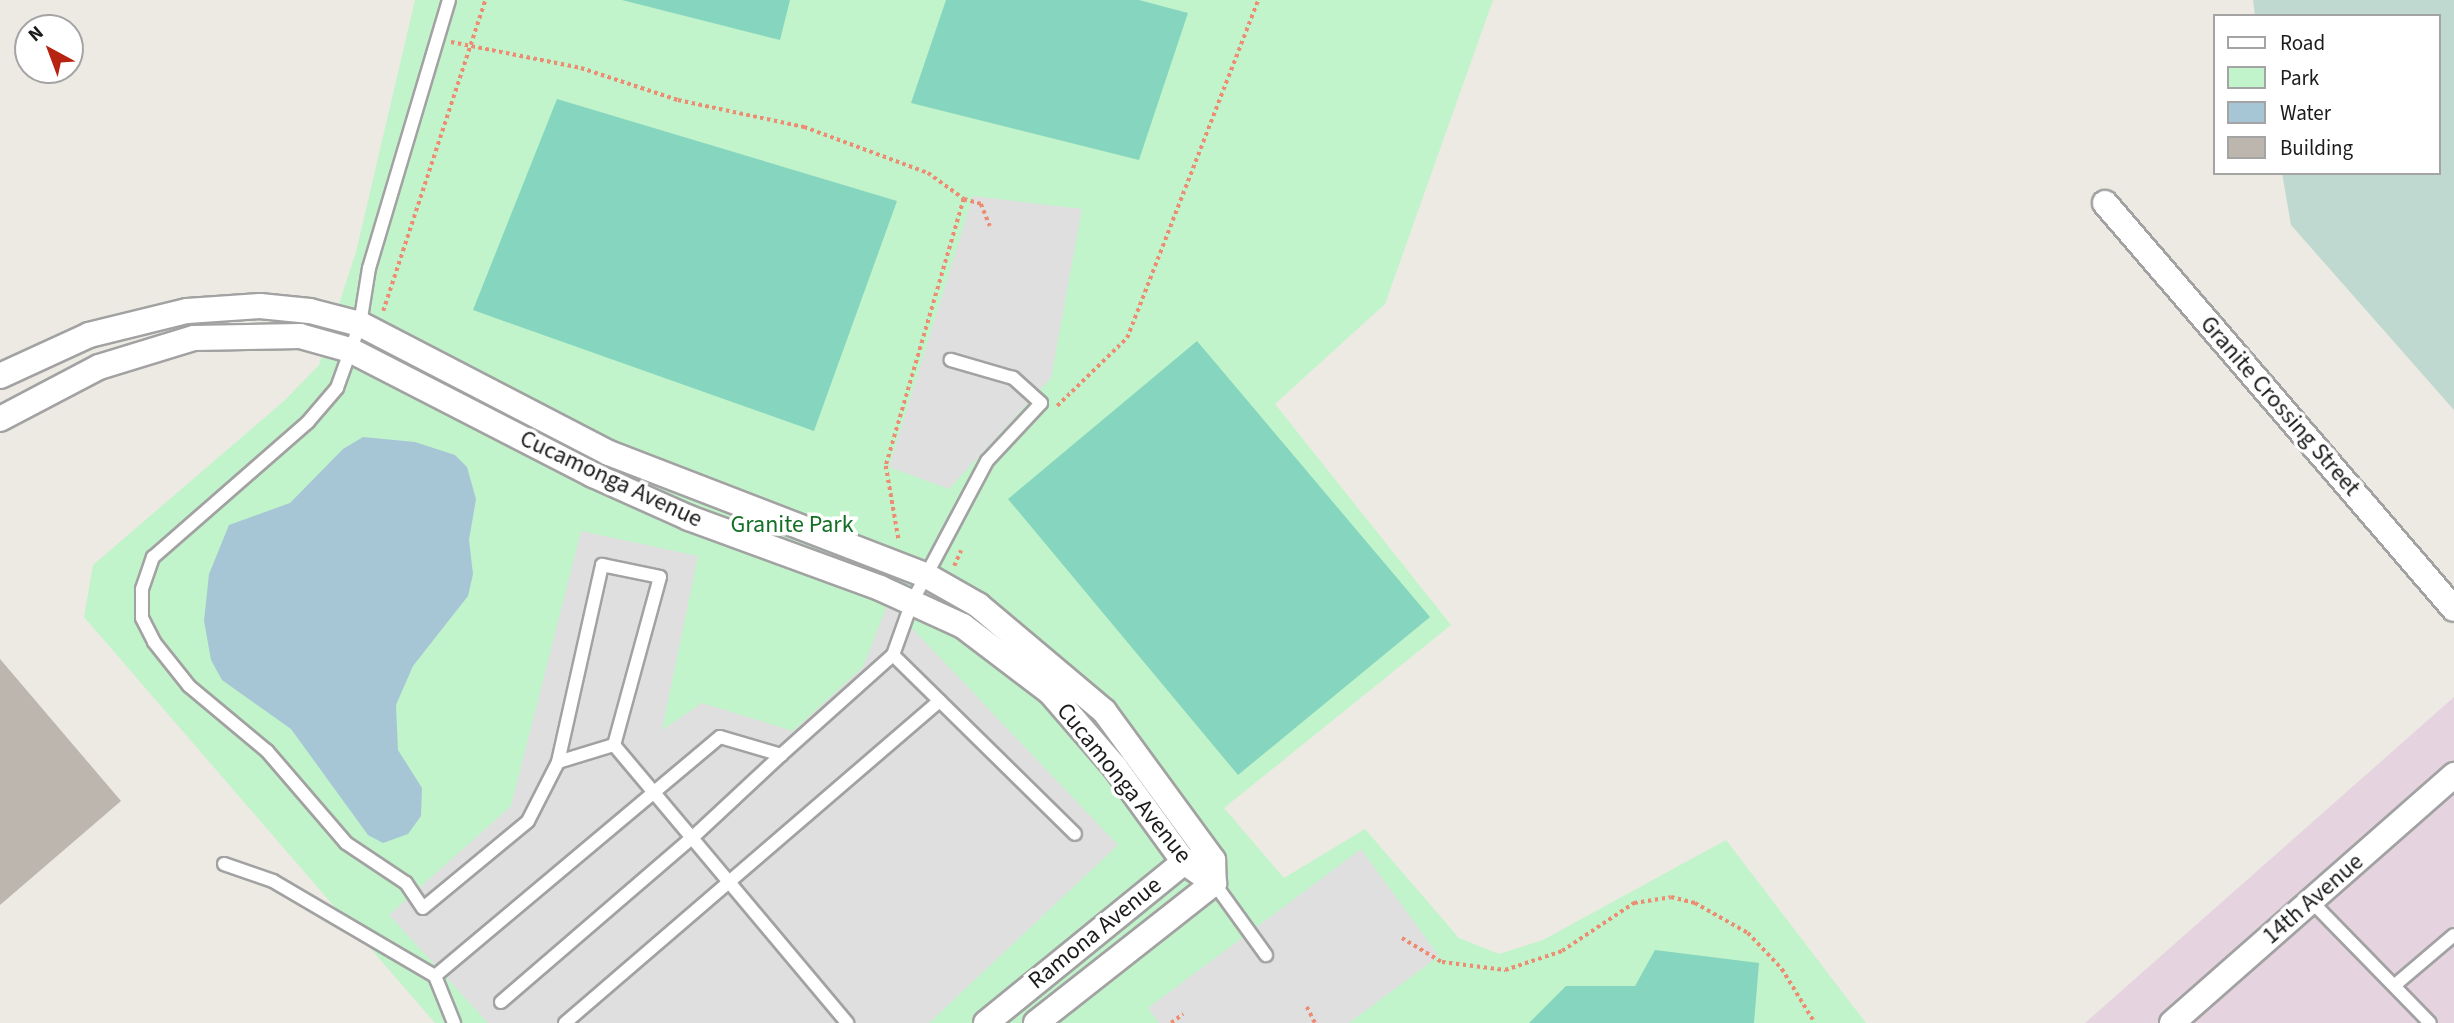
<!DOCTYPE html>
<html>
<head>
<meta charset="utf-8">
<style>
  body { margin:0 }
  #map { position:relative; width:2454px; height:1023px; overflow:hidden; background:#eceae2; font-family:"Source Sans 3",sans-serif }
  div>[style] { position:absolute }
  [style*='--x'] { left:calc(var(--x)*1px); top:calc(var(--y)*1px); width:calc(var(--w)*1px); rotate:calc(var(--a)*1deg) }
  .industrial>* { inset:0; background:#e5d4e0 }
  .wetland>* { inset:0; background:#c0d9d0 }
  .park>* { inset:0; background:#c1f4cb }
  .pitch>* { inset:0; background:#86d5bf }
  .parking>* { inset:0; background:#dfdfdf }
  .water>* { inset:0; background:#a6c6d6 }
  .building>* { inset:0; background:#bcb6af }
  .path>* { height:3.5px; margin-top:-1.75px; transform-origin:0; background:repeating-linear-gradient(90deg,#ed8c72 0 3.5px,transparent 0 7px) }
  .roads { filter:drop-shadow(2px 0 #a2a2a2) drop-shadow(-2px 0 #a2a2a2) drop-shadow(0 2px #a2a2a2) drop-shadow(0 -2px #a2a2a2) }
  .lane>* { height:12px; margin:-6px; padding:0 6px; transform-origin:6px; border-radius:6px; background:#fff }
  .street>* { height:24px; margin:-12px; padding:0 12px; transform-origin:12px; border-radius:12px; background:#fff }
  span { translate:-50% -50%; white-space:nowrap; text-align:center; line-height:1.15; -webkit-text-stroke:7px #fff; paint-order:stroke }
  .street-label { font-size:24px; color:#1b1b1b }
  .park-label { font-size:24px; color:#146f25 }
  .legend { position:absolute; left:2213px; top:14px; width:228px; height:161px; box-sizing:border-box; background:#fff; border:2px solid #a4a4a4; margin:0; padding:9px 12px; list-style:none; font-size:21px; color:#1b1b1b }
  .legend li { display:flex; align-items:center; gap:14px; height:35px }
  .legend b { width:35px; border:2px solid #a4a4a4 }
  .north { position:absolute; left:14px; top:14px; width:70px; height:70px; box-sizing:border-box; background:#fff; border:2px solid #a4a4a4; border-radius:50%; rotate:319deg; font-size:19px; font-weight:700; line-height:28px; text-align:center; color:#1b1b1b }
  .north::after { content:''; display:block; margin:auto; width:24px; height:32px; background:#b62311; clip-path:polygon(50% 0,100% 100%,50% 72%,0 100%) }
</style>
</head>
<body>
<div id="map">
  <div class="industrial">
    <i style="clip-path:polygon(2454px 697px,2454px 1023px,2085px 1023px)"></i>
  </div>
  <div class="wetland">
    <i style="clip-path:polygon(2253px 0,2454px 0,2454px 410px,2291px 225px,2282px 173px,2438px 173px,2438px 16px,2255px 16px)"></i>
  </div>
  <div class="park">
    <i style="clip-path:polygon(415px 0,1493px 0,1385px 304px,1275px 404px,1451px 625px,1224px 808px,1284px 878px,1365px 829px,1459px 938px,1499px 954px,1543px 940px,1726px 840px,1866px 1023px,435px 1023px,84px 617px,93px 565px,284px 401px,319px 365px,356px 252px)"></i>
  </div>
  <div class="pitch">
    <i style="clip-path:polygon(622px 0,790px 0,780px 40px)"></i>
    <i style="clip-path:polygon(946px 0,1139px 0,1188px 13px,1139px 160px,911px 103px)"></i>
    <i style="clip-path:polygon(557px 99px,897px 201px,814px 431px,473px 310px)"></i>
    <i style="clip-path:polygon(1197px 341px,1430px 617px,1238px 775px,1008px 499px)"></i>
    <i style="clip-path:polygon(1655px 950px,1759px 963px,1754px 1023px,1529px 1023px,1566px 986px,1635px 986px)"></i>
  </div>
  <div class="parking">
    <i style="clip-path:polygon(973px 196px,1082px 209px,1051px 378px,949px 489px,889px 467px)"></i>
    <i style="clip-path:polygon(581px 531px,698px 556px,662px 730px,702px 703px,793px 731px,863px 667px,888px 603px,1118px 845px,929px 1023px,488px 1023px,389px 915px,511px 806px)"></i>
    <i style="clip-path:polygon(1361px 849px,1439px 956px,1349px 1023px,1159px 1023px,1148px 1008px)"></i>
  </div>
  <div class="water">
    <i style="clip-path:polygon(363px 437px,415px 442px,455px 455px,467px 467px,476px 499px,469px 540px,473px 574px,468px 596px,413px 666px,396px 705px,398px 750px,422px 788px,421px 816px,408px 834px,383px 843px,368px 835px,291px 729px,222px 680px,211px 660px,204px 621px,209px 574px,229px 525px,290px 503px,343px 449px)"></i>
  </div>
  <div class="building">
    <i style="clip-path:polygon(0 659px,121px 801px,0 905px)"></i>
  </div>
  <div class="path">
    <i style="--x:451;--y:42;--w:133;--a:11.3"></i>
    <i style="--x:581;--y:68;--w:102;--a:18.3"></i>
    <i style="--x:678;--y:100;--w:129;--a:12.1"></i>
    <i style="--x:804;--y:127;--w:132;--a:20.4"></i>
    <i style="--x:928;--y:173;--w:44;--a:35.8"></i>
    <i style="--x:964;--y:199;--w:278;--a:106.3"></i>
    <i style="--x:886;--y:466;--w:76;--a:80.2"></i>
    <i style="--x:964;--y:199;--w:18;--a:16"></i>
    <i style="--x:981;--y:204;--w:24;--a:68"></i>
    <i style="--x:383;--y:311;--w:327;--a:-71.8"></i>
    <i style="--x:1057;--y:406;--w:98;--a:-44.2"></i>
    <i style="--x:1127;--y:338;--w:362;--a:-68.8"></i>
    <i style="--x:954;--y:566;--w:17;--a:-66"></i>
    <i style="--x:1402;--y:938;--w:47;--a:31"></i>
    <i style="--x:1442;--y:962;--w:64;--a:7.2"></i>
    <i style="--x:1505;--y:970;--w:60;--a:-18.4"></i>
    <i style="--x:1562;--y:951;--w:87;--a:-33.7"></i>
    <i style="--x:1634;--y:903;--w:37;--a:-9"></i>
    <i style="--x:1671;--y:897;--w:25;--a:14"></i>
    <i style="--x:1695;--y:903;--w:61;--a:29.5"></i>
    <i style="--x:1748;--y:933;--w:50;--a:46.6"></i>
    <i style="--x:1782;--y:969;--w:63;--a:58.6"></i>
    <i style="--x:1307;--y:1007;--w:18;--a:63"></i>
    <i style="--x:1171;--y:1023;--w:15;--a:-37"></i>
  </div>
  <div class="roads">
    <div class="lane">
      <i style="--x:449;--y:0;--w:280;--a:106.6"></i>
      <i style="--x:369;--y:268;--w:57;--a:99.1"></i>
      <i style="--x:360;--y:324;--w:68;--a:109.8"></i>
      <i style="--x:337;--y:388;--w:45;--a:130.5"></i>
      <i style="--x:308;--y:422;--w:206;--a:138.9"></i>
      <i style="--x:153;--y:557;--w:34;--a:109"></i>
      <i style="--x:142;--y:589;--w:29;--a:90"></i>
      <i style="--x:142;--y:618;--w:27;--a:63"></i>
      <i style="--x:154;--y:642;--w:56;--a:51.5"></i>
      <i style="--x:189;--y:686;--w:102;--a:39.8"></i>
      <i style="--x:267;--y:751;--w:121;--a:49.3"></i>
      <i style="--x:346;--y:843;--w:72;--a:33.7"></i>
      <i style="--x:406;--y:883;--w:30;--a:56"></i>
      <i style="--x:423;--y:908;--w:136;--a:-39.6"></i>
      <i style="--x:528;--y:821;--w:66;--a:-63"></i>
      <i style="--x:558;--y:762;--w:202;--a:-77.4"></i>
      <i style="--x:602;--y:565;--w:59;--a:11.7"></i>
      <i style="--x:660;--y:577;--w:174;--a:105.3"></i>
      <i style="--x:614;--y:745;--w:363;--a:50"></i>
      <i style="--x:893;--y:655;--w:255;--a:44.5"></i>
      <i style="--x:558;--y:762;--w:59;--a:-16.9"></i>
      <i style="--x:224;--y:864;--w:52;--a:19.1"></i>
      <i style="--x:273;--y:881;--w:188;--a:30.4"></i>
      <i style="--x:435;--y:976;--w:372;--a:-40"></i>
      <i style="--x:720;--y:737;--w:64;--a:16.4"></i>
      <i style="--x:781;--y:755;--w:150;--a:-41.8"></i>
      <i style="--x:893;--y:655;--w:56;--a:-70.3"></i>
      <i style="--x:912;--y:602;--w:160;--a:-62"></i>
      <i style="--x:987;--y:461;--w:79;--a:-47"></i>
      <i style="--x:1041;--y:403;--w:38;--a:-138"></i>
      <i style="--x:1013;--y:378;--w:65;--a:-163.8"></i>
      <i style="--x:1214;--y:883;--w:89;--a:54.2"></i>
      <i style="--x:2311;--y:901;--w:170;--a:45.7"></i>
      <i style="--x:435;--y:976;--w:51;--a:68"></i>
      <i style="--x:2395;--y:985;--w:77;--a:-40.3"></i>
      <i style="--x:501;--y:1002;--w:252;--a:-40.7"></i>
      <i style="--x:692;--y:838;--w:122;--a:-43"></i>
      <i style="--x:565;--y:1023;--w:494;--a:-40.7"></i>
    </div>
    <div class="street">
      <i style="--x:2105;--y:203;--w:535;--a:49.32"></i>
      <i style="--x:0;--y:376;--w:98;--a:-24.7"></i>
      <i style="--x:89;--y:335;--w:101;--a:-13.8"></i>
      <i style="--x:187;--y:311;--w:73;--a:-3.9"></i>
      <i style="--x:260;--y:306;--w:50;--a:5.7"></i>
      <i style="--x:310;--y:311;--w:52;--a:14.6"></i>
      <i style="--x:360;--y:324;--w:280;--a:27.4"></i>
      <i style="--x:609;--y:453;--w:341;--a:21.1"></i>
      <i style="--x:927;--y:576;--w:59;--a:29.6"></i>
      <i style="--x:978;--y:605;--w:165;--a:40.1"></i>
      <i style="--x:1104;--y:711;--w:185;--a:53.8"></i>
      <i style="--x:1213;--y:860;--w:23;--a:88"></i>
      <i style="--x:0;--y:419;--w:112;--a:-27.7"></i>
      <i style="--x:99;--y:367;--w:99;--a:-17"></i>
      <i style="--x:194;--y:338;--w:106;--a:-1.1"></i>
      <i style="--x:300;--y:336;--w:52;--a:15.6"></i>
      <i style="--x:350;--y:350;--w:273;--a:27.2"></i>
      <i style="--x:593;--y:475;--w:105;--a:24.1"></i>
      <i style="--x:689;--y:518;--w:203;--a:20.1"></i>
      <i style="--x:880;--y:588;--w:91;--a:24.6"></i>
      <i style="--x:963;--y:626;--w:109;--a:37.2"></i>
      <i style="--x:1050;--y:692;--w:99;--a:49.1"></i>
      <i style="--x:1115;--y:767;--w:117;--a:54"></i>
      <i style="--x:1184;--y:862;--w:37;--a:35"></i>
      <i style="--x:986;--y:1023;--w:255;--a:-39.1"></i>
      <i style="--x:1184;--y:862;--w:17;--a:-3"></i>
      <i style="--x:1036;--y:1023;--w:226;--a:-38.2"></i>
      <i style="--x:2172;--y:1023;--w:376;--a:-41.3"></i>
    </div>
  </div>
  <div class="street-label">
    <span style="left:2280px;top:406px;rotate:49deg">Granite Crossing Street</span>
    <span style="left:611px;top:479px;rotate:25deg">Cucamonga Avenue</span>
    <span style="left:1124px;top:783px;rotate:51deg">Cucamonga Avenue</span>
    <span style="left:2313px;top:899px;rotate:-41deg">14th Avenue</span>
    <span style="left:1095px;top:933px;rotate:-39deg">Ramona Avenue</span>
  </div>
  <div class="park-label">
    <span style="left:792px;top:525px">Granite Park</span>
  </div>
  <ul class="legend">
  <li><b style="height:9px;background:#fff"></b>Road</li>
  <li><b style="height:19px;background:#c1f4cb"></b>Park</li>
  <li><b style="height:19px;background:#a6c6d6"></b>Water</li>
  <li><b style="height:19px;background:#bcb6af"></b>Building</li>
  </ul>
  <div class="north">N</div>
</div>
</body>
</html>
